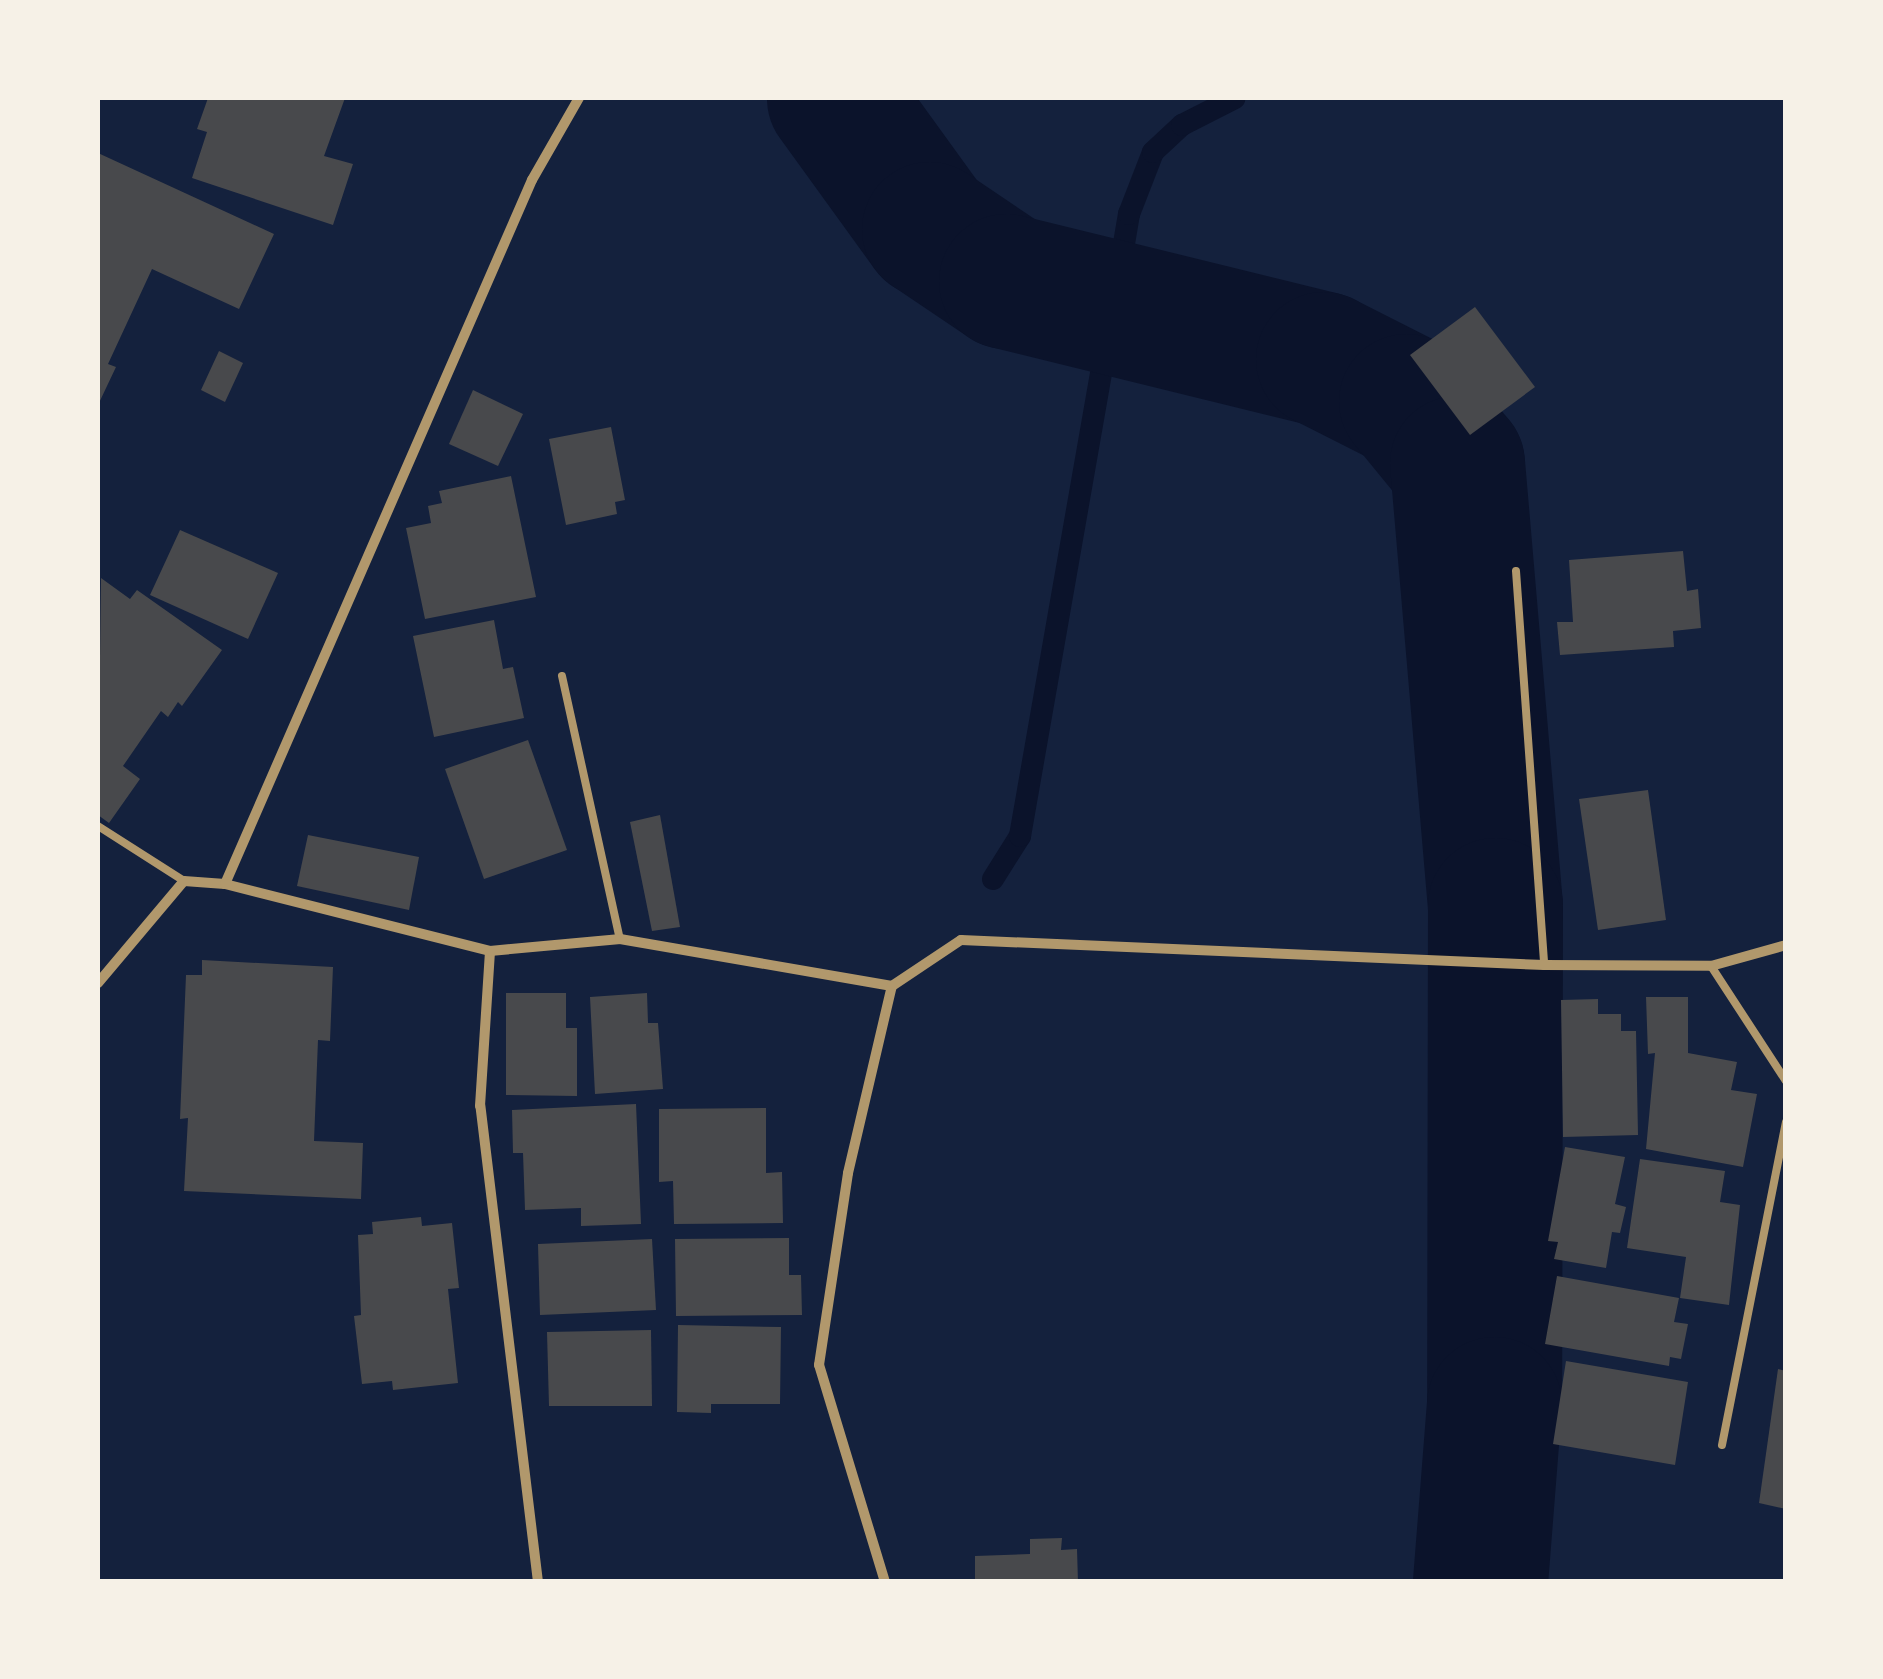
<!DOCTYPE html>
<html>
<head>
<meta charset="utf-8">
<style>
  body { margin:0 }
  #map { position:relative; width:1883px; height:1679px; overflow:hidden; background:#14213d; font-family:Mulish,sans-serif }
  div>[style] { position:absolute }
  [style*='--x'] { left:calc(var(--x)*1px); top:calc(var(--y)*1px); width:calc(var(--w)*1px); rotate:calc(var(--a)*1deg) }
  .stream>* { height:22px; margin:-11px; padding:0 11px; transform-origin:11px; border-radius:11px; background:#0b132b }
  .river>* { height:135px; margin:-67.5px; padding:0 67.5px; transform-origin:67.5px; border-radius:67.5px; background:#0b132b }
  .building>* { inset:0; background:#48494c }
  .service>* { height:8px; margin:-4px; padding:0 4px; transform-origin:4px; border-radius:4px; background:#b1986c }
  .minor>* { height:10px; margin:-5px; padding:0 5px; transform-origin:5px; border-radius:5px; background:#b1986c }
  span { translate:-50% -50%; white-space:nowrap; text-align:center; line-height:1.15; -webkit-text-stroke:10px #f6f1e7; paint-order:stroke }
  .frame { position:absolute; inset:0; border:100px solid #f6f1e7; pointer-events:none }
</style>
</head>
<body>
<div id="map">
  <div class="stream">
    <i style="--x:1118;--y:279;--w:66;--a:-80.4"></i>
    <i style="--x:1129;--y:214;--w:66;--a:-68.8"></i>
    <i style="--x:1153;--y:152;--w:40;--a:-43"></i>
    <i style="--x:1182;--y:125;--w:59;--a:-27"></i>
    <i style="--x:993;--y:879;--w:51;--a:-57.9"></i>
    <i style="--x:1020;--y:836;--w:505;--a:-80.07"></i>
  </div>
  <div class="river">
    <i style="--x:834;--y:98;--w:162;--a:54.1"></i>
    <i style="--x:929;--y:229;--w:93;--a:34"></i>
    <i style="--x:1006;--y:281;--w:326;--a:13.8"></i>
    <i style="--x:1323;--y:359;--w:93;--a:26.8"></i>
    <i style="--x:1406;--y:401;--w:80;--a:50.6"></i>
    <i style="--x:1457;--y:463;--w:444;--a:85.1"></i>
    <i style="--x:1495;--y:905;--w:499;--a:90.1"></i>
    <i style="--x:1494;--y:1404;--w:179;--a:94.5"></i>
  </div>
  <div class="building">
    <i style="clip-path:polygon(208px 98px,345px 98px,324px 156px,353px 164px,333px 225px,192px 178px,207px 132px,197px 129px)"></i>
    <i style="clip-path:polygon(98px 153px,274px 234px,239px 309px,152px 269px,108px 364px,116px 367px,98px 405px)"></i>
    <i style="clip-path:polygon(1475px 307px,1535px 387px,1470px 435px,1410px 355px)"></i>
    <i style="clip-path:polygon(219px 351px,243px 363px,225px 402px,201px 390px)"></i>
    <i style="clip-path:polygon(473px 390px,523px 414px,498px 466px,449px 444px)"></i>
    <i style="clip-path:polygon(611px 427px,625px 500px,615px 502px,617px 514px,566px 525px,549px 439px)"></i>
    <i style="clip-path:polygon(511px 476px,536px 597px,425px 619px,406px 528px,431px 523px,428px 506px,442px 503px,439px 491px)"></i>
    <i style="clip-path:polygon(180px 530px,278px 573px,248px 639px,150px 595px)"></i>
    <i style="clip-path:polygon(1683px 551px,1687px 591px,1698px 589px,1701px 628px,1673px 631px,1674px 647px,1560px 655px,1557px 622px,1573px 622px,1569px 560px)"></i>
    <i style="clip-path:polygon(101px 578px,130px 599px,137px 590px,222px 650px,182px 706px,178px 702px,168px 717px,161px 711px,123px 766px,140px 779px,109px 823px,98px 815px)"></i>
    <i style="clip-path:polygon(494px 620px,503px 669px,513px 667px,524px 718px,434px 737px,413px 636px)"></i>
    <i style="clip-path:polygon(528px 740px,567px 850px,484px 879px,445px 769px)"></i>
    <i style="clip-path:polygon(1648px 790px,1666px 920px,1598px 930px,1579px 799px)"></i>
    <i style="clip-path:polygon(660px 815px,680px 927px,652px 931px,630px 822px)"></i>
    <i style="clip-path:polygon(308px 835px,419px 857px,409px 910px,297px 886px)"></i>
    <i style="clip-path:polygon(202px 960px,333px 967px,330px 1041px,318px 1040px,314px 1141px,363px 1143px,361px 1199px,184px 1191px,188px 1118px,180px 1119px,186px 975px,202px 975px)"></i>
    <i style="clip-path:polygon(506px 993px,566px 993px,566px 1028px,577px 1028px,577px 1096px,506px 1095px)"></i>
    <i style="clip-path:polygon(647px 993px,648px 1023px,658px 1023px,663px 1089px,595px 1094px,590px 997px)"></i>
    <i style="clip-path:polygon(1646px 997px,1688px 997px,1688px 1053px,1737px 1062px,1731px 1090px,1757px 1094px,1743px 1167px,1646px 1149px,1655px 1053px,1648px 1054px)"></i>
    <i style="clip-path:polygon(1598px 999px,1598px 1014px,1621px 1014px,1621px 1031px,1636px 1031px,1638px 1135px,1563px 1137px,1561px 1000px)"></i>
    <i style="clip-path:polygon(636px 1104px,641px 1224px,581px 1226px,581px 1208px,525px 1210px,523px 1153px,513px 1153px,512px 1110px)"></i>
    <i style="clip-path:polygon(766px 1108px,766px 1173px,782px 1172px,783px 1223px,674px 1224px,673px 1181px,659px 1182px,659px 1109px)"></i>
    <i style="clip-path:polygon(1565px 1147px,1625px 1157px,1615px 1204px,1626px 1207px,1620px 1233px,1612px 1232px,1606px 1268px,1554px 1259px,1558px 1242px,1548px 1241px)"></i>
    <i style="clip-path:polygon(1640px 1159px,1725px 1171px,1720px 1202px,1740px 1205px,1729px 1305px,1680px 1298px,1686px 1257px,1627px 1248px)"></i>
    <i style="clip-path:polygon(421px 1217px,422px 1226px,452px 1223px,459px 1288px,448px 1289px,458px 1383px,393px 1390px,392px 1381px,362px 1384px,354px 1316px,361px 1315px,358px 1235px,373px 1234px,372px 1222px)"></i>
    <i style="clip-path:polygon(789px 1238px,789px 1275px,801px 1275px,802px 1315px,676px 1316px,675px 1239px)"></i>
    <i style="clip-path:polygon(652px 1239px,656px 1310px,540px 1315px,538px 1244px)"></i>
    <i style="clip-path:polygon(1557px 1276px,1679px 1298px,1674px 1322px,1688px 1324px,1681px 1359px,1670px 1357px,1669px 1366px,1545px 1344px)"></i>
    <i style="clip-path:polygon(678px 1325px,781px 1327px,780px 1404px,711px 1404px,711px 1413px,677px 1412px)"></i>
    <i style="clip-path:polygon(651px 1330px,652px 1406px,549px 1406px,547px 1332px)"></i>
    <i style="clip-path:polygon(1566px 1361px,1688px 1382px,1675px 1465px,1553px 1444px)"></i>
    <i style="clip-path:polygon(1778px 1369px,1786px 1371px,1786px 1509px,1759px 1503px)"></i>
    <i style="clip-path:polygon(1062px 1538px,1061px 1550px,1077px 1549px,1078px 1582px,975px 1582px,975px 1556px,1030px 1554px,1030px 1539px)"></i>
  </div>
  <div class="service">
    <i style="--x:1516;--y:571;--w:395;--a:85.9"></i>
    <i style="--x:562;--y:676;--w:269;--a:77.6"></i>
    <i style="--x:98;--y:826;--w:102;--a:32.6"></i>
    <i style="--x:1711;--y:966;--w:137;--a:56.9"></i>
    <i style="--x:1722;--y:1445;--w:329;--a:-78.8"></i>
  </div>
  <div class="minor">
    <i style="--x:225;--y:884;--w:768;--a:-66.44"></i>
    <i style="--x:532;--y:180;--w:95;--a:-60.2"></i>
    <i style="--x:98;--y:983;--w:133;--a:-49.9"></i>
    <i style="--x:184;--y:881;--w:41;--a:4.2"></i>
    <i style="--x:225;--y:884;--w:273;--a:14.2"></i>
    <i style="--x:538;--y:1582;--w:480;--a:-96.9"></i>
    <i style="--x:480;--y:1106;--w:155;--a:-86.3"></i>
    <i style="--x:490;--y:951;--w:131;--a:-5.3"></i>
    <i style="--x:620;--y:939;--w:276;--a:9.8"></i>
    <i style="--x:892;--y:986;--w:83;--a:-33.7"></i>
    <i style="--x:961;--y:940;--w:584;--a:2.46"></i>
    <i style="--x:1544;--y:965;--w:167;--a:0.3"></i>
    <i style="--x:1711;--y:966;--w:78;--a:-15.6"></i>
    <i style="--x:885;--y:1582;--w:227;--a:-106.9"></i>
    <i style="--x:819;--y:1365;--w:194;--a:-81.4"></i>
    <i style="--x:848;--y:1173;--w:192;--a:-76.8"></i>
  </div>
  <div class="frame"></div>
</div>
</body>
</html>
